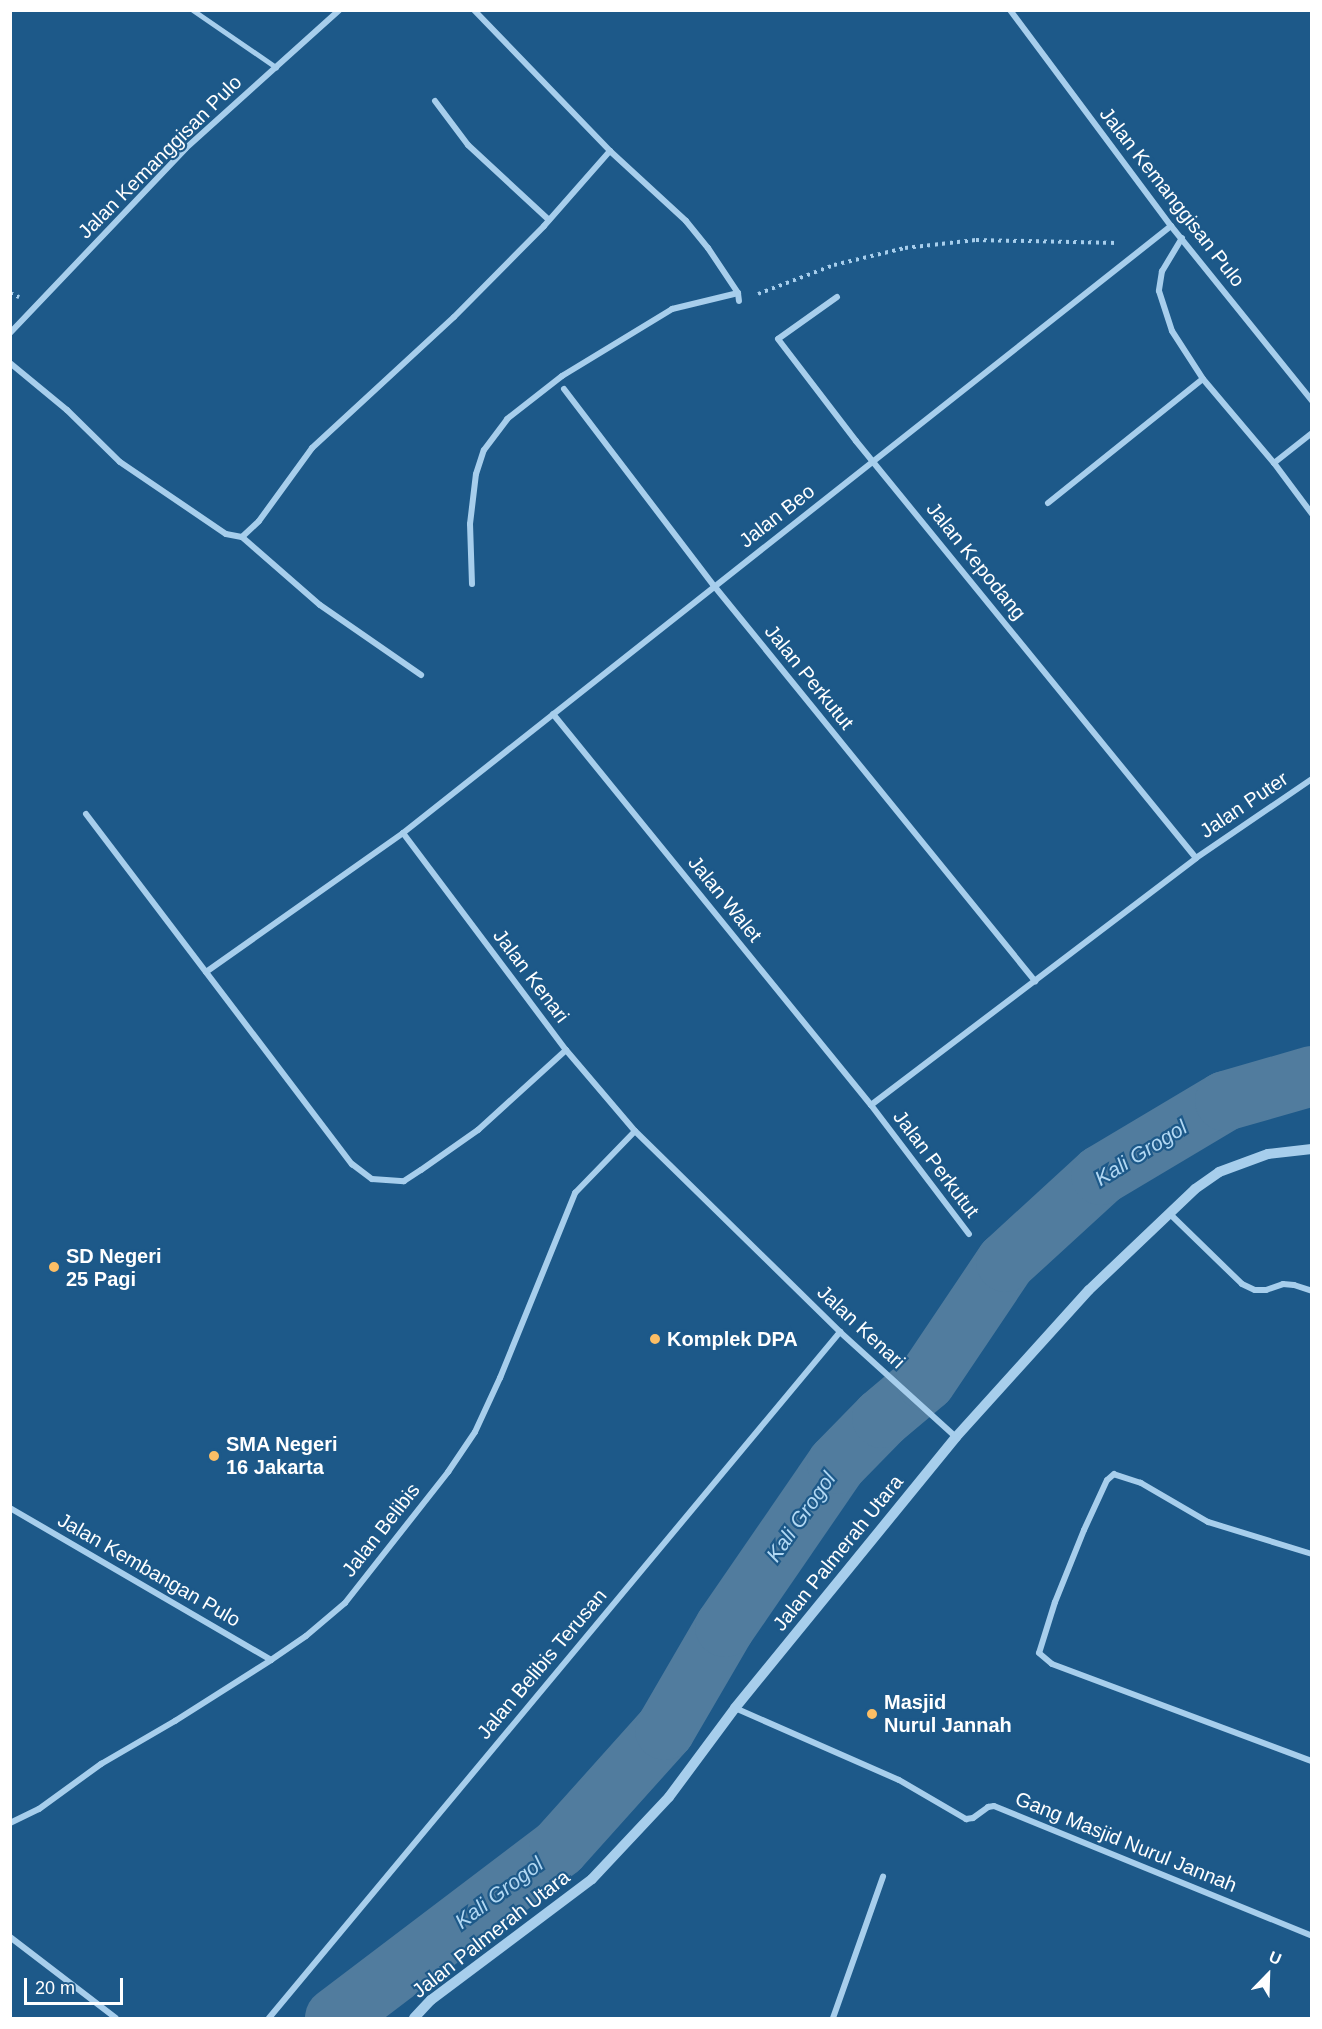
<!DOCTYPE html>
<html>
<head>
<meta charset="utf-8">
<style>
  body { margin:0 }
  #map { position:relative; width:1322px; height:2029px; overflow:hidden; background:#1d5989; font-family:Helvetica,sans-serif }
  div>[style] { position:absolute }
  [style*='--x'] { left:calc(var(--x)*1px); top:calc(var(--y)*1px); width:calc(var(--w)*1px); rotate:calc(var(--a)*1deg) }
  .river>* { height:60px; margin:-30px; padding:0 30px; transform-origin:30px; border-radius:30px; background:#517c9e }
  .path>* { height:4px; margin-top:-2px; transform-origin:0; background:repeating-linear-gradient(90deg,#a7ceec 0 3px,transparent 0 7.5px) }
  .service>* { height:4.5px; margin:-2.25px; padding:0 2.25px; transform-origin:2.25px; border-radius:2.25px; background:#a7ceec }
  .minor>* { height:6px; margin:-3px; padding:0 3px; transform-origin:3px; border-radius:3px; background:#a7ceec }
  .tertiary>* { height:10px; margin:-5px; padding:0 5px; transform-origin:5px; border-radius:5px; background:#a7ceec }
  .dots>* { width:16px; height:16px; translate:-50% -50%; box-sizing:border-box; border:3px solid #1d5989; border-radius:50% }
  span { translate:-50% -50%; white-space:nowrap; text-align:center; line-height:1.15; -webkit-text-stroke:4.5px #1d5989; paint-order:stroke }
  .street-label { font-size:20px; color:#fff }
  .poi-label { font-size:20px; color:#fff; font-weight:700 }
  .left { translate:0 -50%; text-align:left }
  .water-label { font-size:21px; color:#b2d8f3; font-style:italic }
  .frame { position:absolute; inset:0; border:12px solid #fff; pointer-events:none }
  .north { position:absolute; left:1238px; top:1945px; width:60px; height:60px; -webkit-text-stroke:4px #1d5989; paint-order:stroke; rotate:23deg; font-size:16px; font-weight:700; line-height:24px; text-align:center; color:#fff }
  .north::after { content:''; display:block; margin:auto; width:21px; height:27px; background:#fff; clip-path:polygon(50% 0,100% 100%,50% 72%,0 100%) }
  .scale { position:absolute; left:24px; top:1978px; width:99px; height:27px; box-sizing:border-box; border:3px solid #fff; border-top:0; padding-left:8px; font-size:18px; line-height:21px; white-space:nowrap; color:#fff; -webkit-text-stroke:4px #1d5989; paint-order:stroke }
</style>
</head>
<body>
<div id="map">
  <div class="river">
    <i style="--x:335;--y:2018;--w:281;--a:-37.2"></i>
    <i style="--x:559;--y:1848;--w:159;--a:-48.1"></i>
    <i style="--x:665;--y:1730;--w:119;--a:-59.8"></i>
    <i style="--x:725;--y:1627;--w:198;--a:-55.5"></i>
    <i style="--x:837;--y:1464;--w:64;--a:-45.6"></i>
    <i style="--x:882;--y:1418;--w:57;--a:-40.1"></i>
    <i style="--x:926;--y:1381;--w:143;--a:-56.1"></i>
    <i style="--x:1006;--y:1262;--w:129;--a:-42.5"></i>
    <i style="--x:1101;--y:1175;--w:144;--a:-30.8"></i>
    <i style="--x:1225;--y:1101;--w:91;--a:-16"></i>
  </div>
  <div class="path">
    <i style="--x:10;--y:293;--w:10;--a:24"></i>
    <i style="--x:758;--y:294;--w:81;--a:-20.9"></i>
    <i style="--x:834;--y:265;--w:73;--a:-13.5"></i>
    <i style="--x:905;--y:248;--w:71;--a:-6.4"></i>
    <i style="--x:976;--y:240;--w:142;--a:1.2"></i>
  </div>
  <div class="service">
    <i style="--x:193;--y:10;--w:101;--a:34.5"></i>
  </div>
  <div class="minor">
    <i style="--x:474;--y:10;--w:196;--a:46"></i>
    <i style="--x:610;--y:151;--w:103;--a:42.6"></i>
    <i style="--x:686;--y:221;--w:35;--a:51"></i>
    <i style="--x:708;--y:248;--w:54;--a:56.3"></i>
    <i style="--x:1010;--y:10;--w:269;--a:53.3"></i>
    <i style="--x:1171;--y:226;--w:225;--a:51.1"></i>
    <i style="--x:435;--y:101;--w:55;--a:53.1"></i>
    <i style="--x:468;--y:145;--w:110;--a:42.8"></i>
    <i style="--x:1182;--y:238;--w:39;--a:121"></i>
    <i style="--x:1162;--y:271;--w:20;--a:99"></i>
    <i style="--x:1159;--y:291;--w:42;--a:72"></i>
    <i style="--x:1172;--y:331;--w:57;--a:57.1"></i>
    <i style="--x:1203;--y:379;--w:110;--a:49.8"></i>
    <i style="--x:1274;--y:463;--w:64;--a:53.3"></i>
    <i style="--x:837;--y:297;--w:72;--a:144.6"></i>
    <i style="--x:778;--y:339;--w:128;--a:52.6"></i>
    <i style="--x:856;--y:441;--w:538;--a:50.81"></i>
    <i style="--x:10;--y:333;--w:255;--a:-46.4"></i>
    <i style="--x:186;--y:148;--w:206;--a:-42"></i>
    <i style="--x:10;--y:363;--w:74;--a:39.5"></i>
    <i style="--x:67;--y:410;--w:74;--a:44.5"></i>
    <i style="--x:120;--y:462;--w:128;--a:34.2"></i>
    <i style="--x:226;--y:534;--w:16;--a:11"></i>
    <i style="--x:242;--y:537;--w:23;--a:-43"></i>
    <i style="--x:259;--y:521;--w:90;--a:-54"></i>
    <i style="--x:312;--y:448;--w:193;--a:-42.7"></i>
    <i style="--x:454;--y:317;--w:128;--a:-45.3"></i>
    <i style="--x:544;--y:226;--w:100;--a:-48.7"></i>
    <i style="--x:564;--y:389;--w:249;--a:52.7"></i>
    <i style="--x:715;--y:587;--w:508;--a:50.92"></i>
    <i style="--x:1274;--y:463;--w:48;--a:-38.3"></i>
    <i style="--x:1048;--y:503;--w:198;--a:-38.7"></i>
    <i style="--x:242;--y:537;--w:103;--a:41.1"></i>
    <i style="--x:320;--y:605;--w:123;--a:34.7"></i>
    <i style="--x:472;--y:584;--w:60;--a:-91.9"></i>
    <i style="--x:470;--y:524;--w:50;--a:-83.2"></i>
    <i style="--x:476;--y:474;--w:25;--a:-72"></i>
    <i style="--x:484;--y:450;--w:39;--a:-53"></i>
    <i style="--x:507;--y:419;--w:70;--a:-38"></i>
    <i style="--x:562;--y:376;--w:129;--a:-31.3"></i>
    <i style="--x:672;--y:309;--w:68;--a:-13.6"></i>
    <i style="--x:738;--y:293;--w:8;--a:83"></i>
    <i style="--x:553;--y:714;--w:504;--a:50.88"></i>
    <i style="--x:871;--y:1105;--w:162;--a:52.8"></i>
    <i style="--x:86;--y:814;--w:440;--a:52.8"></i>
    <i style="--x:352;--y:1164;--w:25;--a:37"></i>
    <i style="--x:372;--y:1179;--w:32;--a:4"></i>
    <i style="--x:404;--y:1181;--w:20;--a:-33"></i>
    <i style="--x:421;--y:1170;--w:70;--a:-35.1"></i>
    <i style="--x:478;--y:1130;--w:119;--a:-42.3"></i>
    <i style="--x:403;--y:833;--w:271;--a:53.1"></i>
    <i style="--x:566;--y:1050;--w:106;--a:49.6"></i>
    <i style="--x:635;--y:1131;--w:287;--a:44.4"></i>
    <i style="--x:840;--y:1332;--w:156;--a:42.2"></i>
    <i style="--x:206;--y:972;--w:241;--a:-35.2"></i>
    <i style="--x:403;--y:833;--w:979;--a:-38.32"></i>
    <i style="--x:871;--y:1105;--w:408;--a:-37.2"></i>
    <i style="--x:1196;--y:858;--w:140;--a:-34.3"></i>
    <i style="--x:1170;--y:1214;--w:100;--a:44.2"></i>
    <i style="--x:1242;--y:1284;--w:14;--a:25"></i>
    <i style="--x:1255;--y:1290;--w:11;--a:0"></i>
    <i style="--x:1266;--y:1290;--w:18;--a:-19"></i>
    <i style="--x:1283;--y:1284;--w:11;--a:5"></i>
    <i style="--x:1294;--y:1285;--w:19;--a:18"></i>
    <i style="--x:10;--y:1508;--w:302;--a:30.2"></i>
    <i style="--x:1312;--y:1554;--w:109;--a:-162.9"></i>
    <i style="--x:1208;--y:1522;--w:78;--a:-149.8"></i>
    <i style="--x:1141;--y:1483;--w:28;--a:-162"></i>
    <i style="--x:1114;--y:1474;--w:9;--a:139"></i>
    <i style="--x:1107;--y:1480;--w:55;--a:114.7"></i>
    <i style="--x:1084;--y:1530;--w:78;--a:111.9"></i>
    <i style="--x:1055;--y:1602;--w:53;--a:107.4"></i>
    <i style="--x:1039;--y:1653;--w:17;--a:40"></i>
    <i style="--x:1052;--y:1664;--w:278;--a:20.5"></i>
    <i style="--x:735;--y:1708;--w:179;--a:23.7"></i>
    <i style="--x:899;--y:1780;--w:78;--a:30.2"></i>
    <i style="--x:966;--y:1819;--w:7;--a:-8"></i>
    <i style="--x:973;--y:1818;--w:19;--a:-36"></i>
    <i style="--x:988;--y:1807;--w:6;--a:-9"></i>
    <i style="--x:994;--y:1806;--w:344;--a:22.2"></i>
    <i style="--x:10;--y:1823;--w:32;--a:-26"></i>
    <i style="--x:39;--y:1809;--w:77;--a:-36"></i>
    <i style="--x:101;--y:1764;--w:86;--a:-30.2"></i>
    <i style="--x:175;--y:1721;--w:114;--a:-32.4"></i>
    <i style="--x:271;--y:1660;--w:42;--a:-34.4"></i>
    <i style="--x:306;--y:1636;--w:51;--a:-40.2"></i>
    <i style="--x:345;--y:1603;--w:167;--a:-51.8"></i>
    <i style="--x:448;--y:1472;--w:48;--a:-56"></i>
    <i style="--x:475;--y:1432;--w:60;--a:-65.2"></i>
    <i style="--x:500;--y:1378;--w:200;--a:-67.9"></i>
    <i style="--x:575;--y:1193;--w:86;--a:-45.9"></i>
    <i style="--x:10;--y:1937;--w:133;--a:37.4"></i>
    <i style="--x:269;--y:2018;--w:893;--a:-50.23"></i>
    <i style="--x:833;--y:2018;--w:150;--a:-70.5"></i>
  </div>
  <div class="tertiary">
    <i style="--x:414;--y:2018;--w:25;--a:-47"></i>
    <i style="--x:431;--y:2000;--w:201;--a:-36.9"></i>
    <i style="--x:592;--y:1879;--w:112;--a:-46.8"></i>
    <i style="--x:669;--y:1797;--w:111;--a:-53.4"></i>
    <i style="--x:735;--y:1708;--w:350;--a:-50.8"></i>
    <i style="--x:956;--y:1437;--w:198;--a:-47.9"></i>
    <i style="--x:1089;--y:1290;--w:146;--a:-43.6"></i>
    <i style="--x:1195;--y:1189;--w:29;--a:-35"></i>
    <i style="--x:1219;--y:1172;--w:52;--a:-20.2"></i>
    <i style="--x:1268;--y:1154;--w:44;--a:-6.5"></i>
  </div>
  <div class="dots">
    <i style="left:54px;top:1267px;background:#fcbe65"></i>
    <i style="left:655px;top:1339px;background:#fcbe65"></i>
    <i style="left:214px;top:1456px;background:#fcbe65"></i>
    <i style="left:872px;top:1714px;background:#fcbe65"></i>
  </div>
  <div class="street-label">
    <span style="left:160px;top:157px;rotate:-45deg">Jalan Kemanggisan Pulo</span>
    <span style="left:1172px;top:197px;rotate:52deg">Jalan Kemanggisan Pulo</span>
    <span style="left:777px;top:516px;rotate:-38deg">Jalan Beo</span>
    <span style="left:976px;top:561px;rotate:51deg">Jalan Kepodang</span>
    <span style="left:809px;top:677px;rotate:51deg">Jalan Perkutut</span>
    <span style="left:1244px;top:805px;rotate:-34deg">Jalan Puter</span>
    <span style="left:725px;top:899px;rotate:51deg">Jalan Walet</span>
    <span style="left:531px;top:976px;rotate:53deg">Jalan Kenari</span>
    <span style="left:936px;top:1164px;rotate:53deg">Jalan Perkutut</span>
    <span style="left:861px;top:1327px;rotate:43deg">Jalan Kenari</span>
    <span style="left:381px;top:1530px;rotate:-52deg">Jalan Belibis</span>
    <span style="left:838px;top:1553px;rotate:-51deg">Jalan Palmerah Utara</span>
    <span style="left:149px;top:1570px;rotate:30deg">Jalan Kembangan Pulo</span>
    <span style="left:542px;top:1664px;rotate:-50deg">Jalan Belibis Terusan</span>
    <span style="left:1126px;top:1842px;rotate:22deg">Gang Masjid Nurul Jannah</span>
    <span style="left:491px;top:1934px;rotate:-38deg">Jalan Palmerah Utara</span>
  </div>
  <div class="poi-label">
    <span class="left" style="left:66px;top:1268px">SD Negeri<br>25 Pagi</span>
    <span class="left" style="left:667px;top:1339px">Komplek DPA</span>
    <span class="left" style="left:226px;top:1456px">SMA Negeri<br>16 Jakarta</span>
    <span class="left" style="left:884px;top:1714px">Masjid<br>Nurul Jannah</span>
  </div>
  <div class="water-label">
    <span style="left:1141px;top:1153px;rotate:-32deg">Kali Grogol</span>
    <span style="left:801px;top:1517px;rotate:-55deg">Kali Grogol</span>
    <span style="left:499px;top:1893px;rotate:-37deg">Kali Grogol</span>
  </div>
  <div class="frame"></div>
  <div class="north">U</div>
  <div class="scale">20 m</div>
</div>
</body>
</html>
